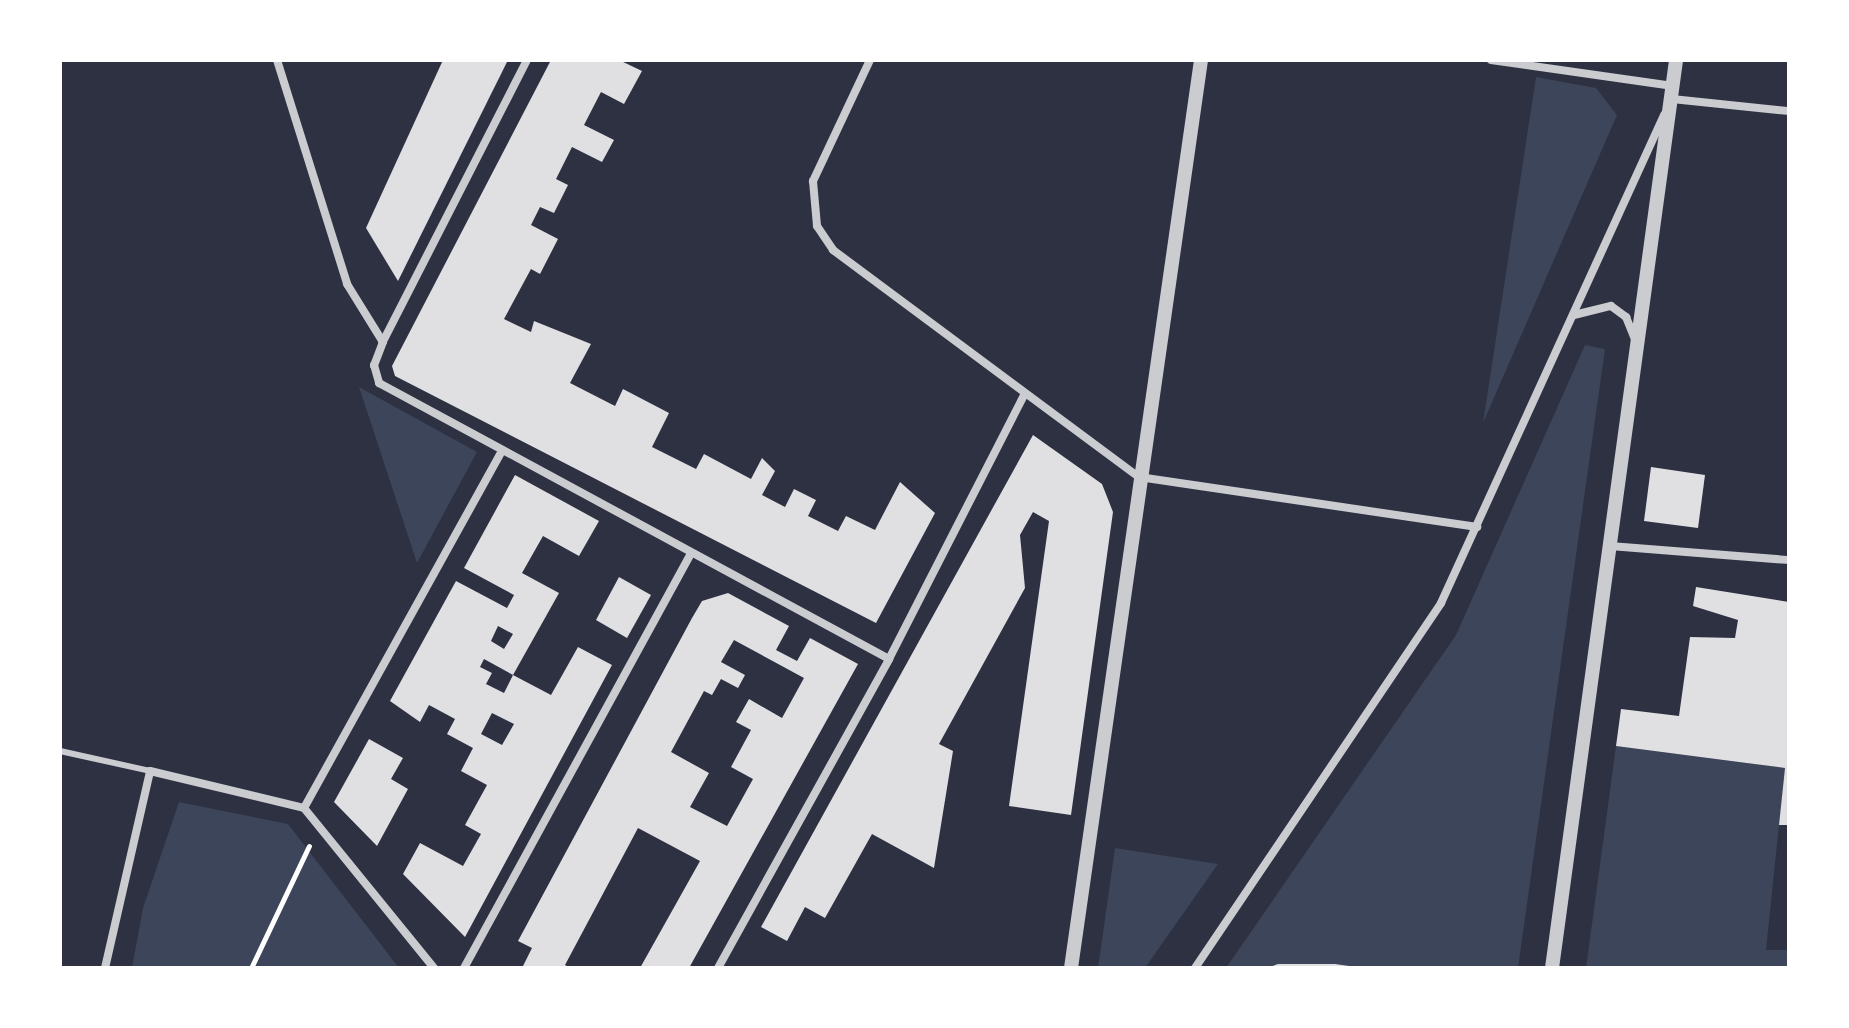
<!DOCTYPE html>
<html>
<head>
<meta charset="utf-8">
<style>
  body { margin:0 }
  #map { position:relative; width:1849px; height:1028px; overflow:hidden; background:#2d3142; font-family:"PT Sans",sans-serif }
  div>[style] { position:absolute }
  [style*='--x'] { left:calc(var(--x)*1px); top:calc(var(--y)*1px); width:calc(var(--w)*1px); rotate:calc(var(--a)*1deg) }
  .green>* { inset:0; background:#3c4559 }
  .building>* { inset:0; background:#e0e0e3 }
  .path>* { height:5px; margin:-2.5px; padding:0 2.5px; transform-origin:2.5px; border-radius:2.5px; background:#fff }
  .service>* { height:6px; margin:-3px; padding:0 3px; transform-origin:3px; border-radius:3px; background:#caccd0 }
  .minor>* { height:8px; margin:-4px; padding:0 4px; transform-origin:4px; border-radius:4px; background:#caccd0 }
  .tertiary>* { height:14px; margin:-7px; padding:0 7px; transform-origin:7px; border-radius:7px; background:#caccd0 }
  span { translate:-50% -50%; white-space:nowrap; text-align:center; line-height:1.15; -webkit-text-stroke:8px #fff; paint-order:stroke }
  .frame { position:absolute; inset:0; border:62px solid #fff; pointer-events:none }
</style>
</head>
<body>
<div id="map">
  <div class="green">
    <i style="clip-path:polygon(1536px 77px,1596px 88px,1617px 115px,1483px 423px)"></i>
    <i style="clip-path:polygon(1585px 345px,1605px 349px,1518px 968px,1226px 968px,1456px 635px)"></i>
    <i style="clip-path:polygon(359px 387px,477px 452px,417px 563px)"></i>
    <i style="clip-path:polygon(1616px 746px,1785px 768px,1766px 950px,1789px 950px,1789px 968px,1586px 968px)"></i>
    <i style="clip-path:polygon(179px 802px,288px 824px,399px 968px,132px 968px,143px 908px)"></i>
    <i style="clip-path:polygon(1115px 848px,1218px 864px,1145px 968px,1098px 968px)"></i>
  </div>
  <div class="building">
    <i style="clip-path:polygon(443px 60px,508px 60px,398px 281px,366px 228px)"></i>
    <i style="clip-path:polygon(551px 60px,619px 60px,642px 71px,624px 104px,601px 92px,584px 125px,614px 140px,602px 162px,572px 147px,556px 179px,568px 185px,554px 213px,540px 207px,531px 225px,558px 239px,540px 274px,531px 269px,504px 319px,531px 332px,534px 321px,591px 344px,570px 383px,615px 406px,623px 389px,669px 413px,652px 447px,696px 469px,704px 454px,751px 479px,762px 458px,775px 471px,762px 495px,785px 507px,794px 489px,816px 500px,808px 516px,838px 531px,846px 516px,875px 530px,900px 482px,935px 513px,876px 623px,395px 376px,392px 366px)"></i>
    <i style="clip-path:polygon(1033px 435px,1102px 484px,1113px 512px,1071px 815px,1009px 806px,1049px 521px,1033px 512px,1020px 535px,1025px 588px,939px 744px,953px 751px,934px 868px,872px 834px,825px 918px,805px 907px,787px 941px,761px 927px)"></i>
    <i style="clip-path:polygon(1651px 467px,1705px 475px,1698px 528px,1644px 521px)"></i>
    <i style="clip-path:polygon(evenodd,515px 475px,599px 521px,579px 556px,543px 536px,522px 573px,559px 593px,513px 675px,484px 659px,480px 667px,492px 673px,486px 684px,504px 693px,513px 675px,551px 695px,578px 647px,612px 665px,465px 937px,403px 874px,420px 843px,463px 866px,481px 834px,465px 825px,487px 785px,461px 771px,473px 748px,447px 734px,455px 719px,429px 705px,420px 722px,390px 701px,456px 581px,507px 608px,514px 595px,464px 568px,515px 475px,498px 626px,513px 634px,504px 649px,491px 641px,498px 626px,515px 475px,492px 713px,514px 724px,502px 745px,481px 734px,492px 713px)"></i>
    <i style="clip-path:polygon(619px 577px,651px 595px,627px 638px,596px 620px)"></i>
    <i style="clip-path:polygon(1696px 587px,1789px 602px,1789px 825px,1779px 825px,1785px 768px,1616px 746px,1621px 709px,1679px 716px,1690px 637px,1735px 638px,1738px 620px,1693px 606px)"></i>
    <i style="clip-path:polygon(evenodd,728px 593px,789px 626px,776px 650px,797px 661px,810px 638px,858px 664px,689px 968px,640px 968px,700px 861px,638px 828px,565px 965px,570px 968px,522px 968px,532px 948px,518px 941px,692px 618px,702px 601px,728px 593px,734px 640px,804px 678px,782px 718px,749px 699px,736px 722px,751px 730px,731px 767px,753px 779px,727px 826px,690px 807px,709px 773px,671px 752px,704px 691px,712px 695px,721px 679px,738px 688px,745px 675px,721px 662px,734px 640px)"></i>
    <i style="clip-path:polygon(369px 739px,403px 758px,391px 779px,408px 789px,377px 846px,334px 802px)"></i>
    <i style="clip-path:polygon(1278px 964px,1335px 964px,1349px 966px,1267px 968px)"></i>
  </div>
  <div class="path">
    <i style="--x:251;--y:968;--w:135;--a:-64.6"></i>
  </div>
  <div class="service">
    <i style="--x:60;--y:751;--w:92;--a:12.5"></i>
  </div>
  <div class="minor">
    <i style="--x:277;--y:60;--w:235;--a:72.6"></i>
    <i style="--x:347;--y:284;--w:68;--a:58.2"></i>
    <i style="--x:527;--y:60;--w:317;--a:117.1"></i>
    <i style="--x:383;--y:342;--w:25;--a:111"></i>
    <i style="--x:374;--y:365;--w:19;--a:74"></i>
    <i style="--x:379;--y:383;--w:580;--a:28.42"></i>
    <i style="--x:870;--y:60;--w:134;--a:115.2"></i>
    <i style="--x:813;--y:181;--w:45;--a:84.9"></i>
    <i style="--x:817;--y:226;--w:29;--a:56"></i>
    <i style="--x:833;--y:250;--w:381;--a:36.6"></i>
    <i style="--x:1139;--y:477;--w:342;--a:8.4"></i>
    <i style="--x:1491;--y:60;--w:184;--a:8.1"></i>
    <i style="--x:1672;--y:99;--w:118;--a:5.9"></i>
    <i style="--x:1574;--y:315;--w:38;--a:-14"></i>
    <i style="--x:1611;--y:306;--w:19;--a:36"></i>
    <i style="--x:1626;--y:317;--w:24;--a:68"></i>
    <i style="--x:1610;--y:546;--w:180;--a:4.5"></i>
    <i style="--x:304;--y:808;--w:405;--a:-61"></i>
    <i style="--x:105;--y:968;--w:202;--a:-77.1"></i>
    <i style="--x:150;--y:771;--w:158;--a:13.5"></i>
    <i style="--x:304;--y:808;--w:206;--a:50.9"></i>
    <i style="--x:464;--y:968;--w:472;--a:-61.3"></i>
    <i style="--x:718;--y:968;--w:353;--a:-61"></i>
    <i style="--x:889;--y:659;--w:297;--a:-62.9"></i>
    <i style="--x:1195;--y:968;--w:440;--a:-56"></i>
    <i style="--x:1441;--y:603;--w:537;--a:-65.44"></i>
  </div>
  <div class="tertiary">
    <i style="--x:1071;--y:968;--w:917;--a:-81.85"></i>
    <i style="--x:1552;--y:968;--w:916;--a:-82.22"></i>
  </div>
  <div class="frame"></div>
</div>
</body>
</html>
